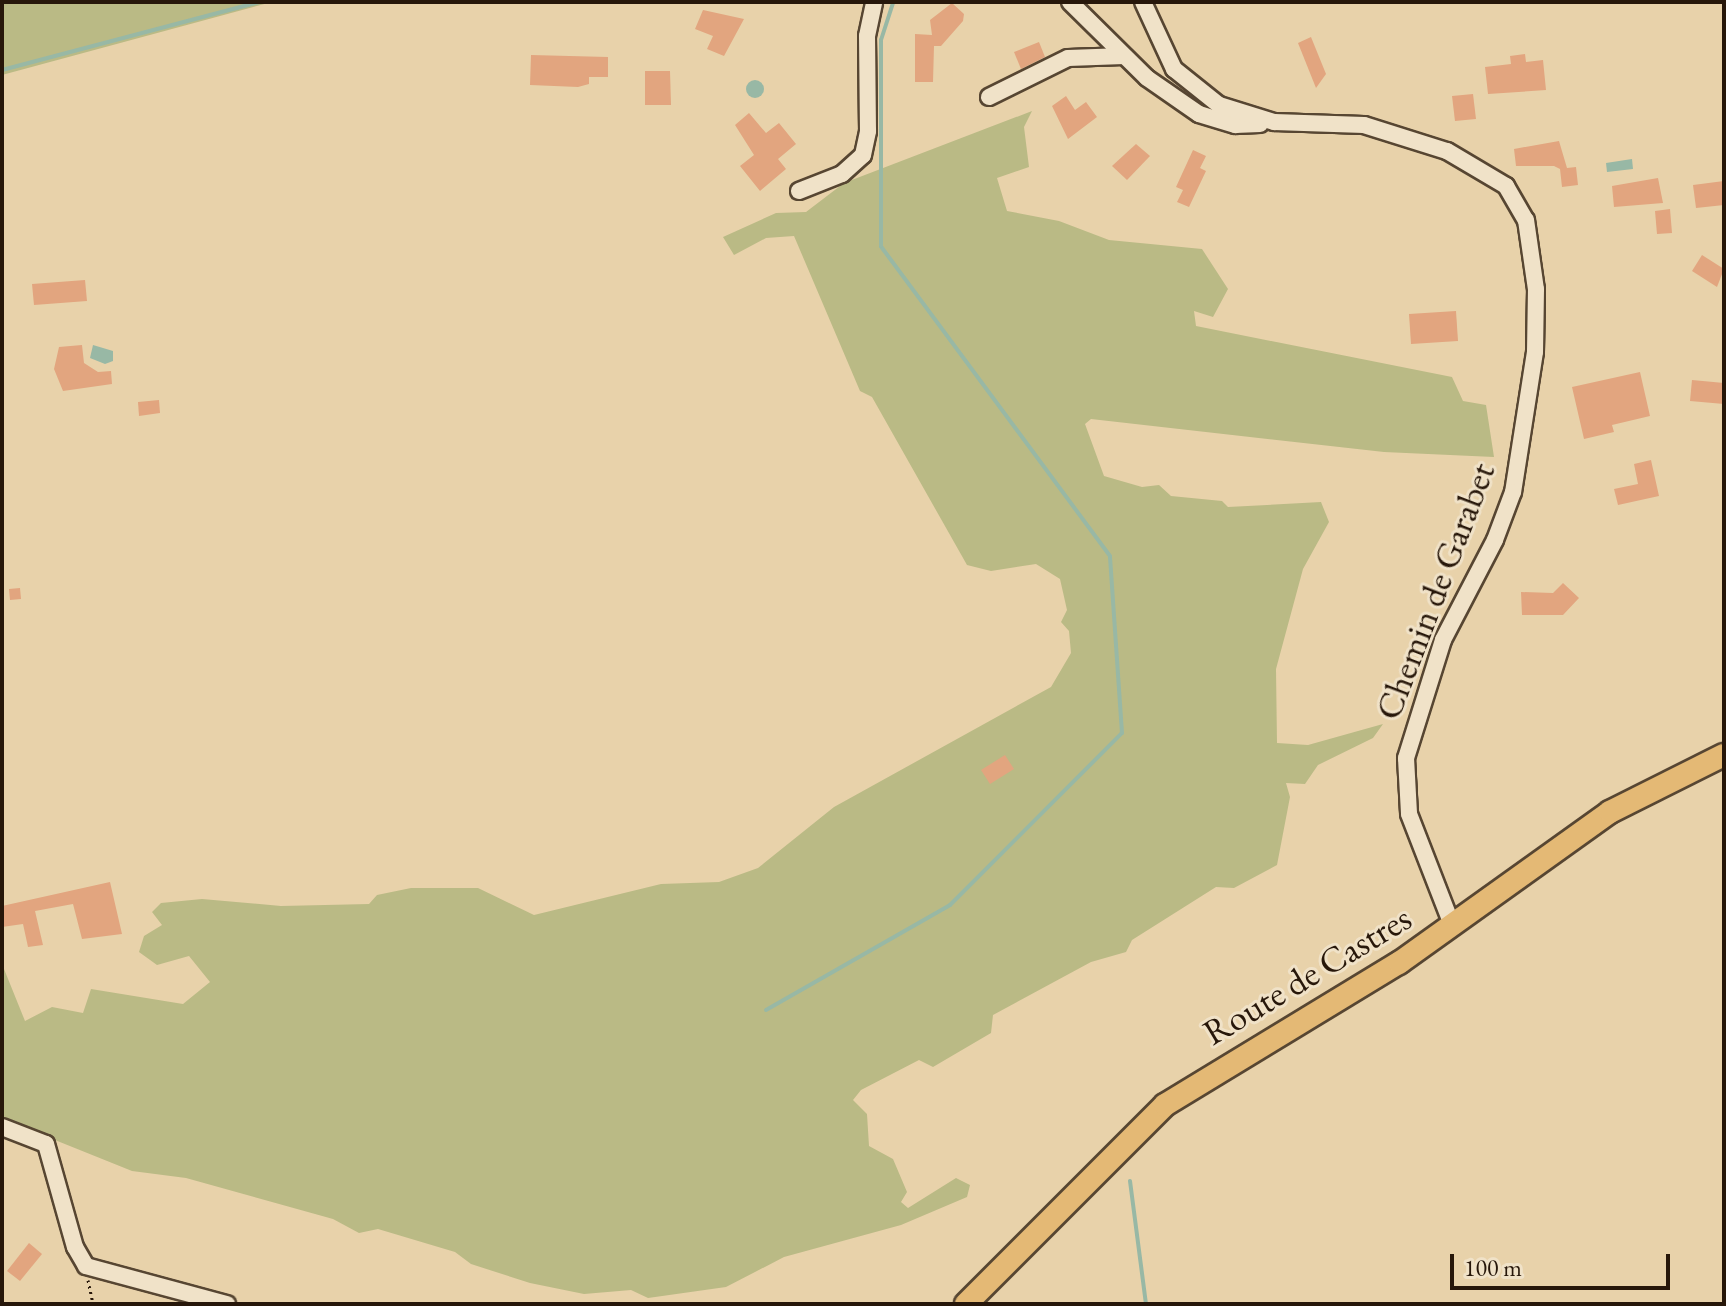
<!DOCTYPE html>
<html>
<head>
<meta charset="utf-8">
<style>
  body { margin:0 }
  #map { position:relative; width:1726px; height:1306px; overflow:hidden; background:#e8d2aa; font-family:"EB Garamond",serif }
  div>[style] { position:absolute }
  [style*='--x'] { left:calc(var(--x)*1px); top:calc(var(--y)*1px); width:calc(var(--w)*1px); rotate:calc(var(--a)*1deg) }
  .green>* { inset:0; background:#baba85 }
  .water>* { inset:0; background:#98b8a5 }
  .round { border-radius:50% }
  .stream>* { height:4px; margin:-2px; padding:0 2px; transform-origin:2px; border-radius:2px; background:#98b8a5 }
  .building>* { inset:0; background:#e2a57f }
  .path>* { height:3px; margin-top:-1.5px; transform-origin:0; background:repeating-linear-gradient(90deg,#27170a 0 2px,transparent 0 6px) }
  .roads { filter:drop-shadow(2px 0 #574632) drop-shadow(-2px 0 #574632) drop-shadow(0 2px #574632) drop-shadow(0 -2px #574632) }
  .minor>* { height:16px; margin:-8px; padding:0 8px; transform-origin:8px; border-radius:8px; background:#f0e2c8 }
  .major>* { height:22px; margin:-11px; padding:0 11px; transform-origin:11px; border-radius:11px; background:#e4b975 }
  span { translate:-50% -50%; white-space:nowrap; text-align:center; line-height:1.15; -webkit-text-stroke:6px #f0e2c8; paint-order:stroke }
  .street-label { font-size:36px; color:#27170a }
  .frame { position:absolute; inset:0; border:4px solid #27170a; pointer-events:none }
  .scale { position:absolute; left:1450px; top:1254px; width:220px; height:36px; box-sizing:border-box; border:4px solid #27170a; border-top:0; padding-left:10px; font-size:24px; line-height:28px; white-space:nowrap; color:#27170a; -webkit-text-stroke:6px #f0e2c8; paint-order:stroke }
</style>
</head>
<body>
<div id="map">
  <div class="green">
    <i style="clip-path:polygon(2px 2px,272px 2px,2px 75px)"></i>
    <i style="clip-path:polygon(1032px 111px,1024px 127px,1029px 167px,997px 178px,1007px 211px,1059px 221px,1109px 240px,1202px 249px,1228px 289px,1213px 317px,1194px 311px,1196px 326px,1452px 377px,1463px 401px,1486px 405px,1494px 457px,1384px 452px,1091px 419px,1085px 424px,1104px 476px,1142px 487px,1159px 485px,1171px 496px,1222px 501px,1228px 507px,1321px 502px,1329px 522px,1303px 569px,1276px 669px,1277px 743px,1308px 745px,1383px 724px,1373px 738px,1318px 765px,1305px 784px,1286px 783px,1290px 797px,1277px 865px,1234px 888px,1216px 887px,1132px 940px,1126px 952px,1091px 962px,993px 1015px,991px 1033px,933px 1067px,919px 1060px,861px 1090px,853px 1100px,867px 1114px,869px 1146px,893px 1159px,907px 1192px,901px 1202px,908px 1208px,956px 1178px,970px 1185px,967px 1197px,901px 1225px,784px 1257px,726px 1287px,648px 1298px,631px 1290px,584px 1294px,530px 1283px,471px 1264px,455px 1252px,378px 1229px,359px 1233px,333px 1219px,186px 1178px,132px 1171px,40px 1134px,2px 1134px,2px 964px,25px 1021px,52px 1007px,83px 1013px,91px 989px,183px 1004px,210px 982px,189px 956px,157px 965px,139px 952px,144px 936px,162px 925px,152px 912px,161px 903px,202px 899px,281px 906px,369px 904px,377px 895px,411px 888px,478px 888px,534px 915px,661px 884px,719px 882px,758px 868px,834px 807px,1051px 687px,1071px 653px,1069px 631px,1061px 622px,1067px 610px,1060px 579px,1036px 564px,991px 571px,967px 565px,872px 397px,860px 391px,794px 236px,766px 238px,734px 255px,723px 237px,776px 213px,806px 212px,844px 183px)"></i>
  </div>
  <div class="water">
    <i class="round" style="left:746px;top:80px;width:18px;height:18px"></i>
    <i style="clip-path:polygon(1632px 159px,1633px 169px,1607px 172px,1606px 163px)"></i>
    <i style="clip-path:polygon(93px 345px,113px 351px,113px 361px,105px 364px,90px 358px)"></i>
  </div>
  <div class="stream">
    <i style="--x:2;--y:70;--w:266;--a:-14.8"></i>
    <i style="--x:766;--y:1010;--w:212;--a:-29.7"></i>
    <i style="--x:950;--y:905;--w:243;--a:-45"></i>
    <i style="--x:1122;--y:733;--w:177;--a:-93.9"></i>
    <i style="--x:1110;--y:556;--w:385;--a:-126.5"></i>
    <i style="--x:881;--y:246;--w:206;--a:-90"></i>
    <i style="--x:881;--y:40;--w:40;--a:-72"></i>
    <i style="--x:1130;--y:1181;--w:124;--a:82.6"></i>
  </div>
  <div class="building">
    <i style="clip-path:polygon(952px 3px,964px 14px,963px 21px,941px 46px,934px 46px,933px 82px,915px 82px,915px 34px,932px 35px,930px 20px)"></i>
    <i style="clip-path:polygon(703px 10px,744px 19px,724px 56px,707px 49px,713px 36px,695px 29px)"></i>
    <i style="clip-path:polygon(1311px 37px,1326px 74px,1316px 88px,1298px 43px)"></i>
    <i style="clip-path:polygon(1039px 42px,1045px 57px,1021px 69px,1014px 52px)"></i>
    <i style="clip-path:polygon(1525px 54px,1526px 62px,1543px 60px,1546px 90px,1488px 94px,1485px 67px,1511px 64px,1510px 56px)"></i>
    <i style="clip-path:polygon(531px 55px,608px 57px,608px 77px,589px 77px,589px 84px,578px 87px,530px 85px)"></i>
    <i style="clip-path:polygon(645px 71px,670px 71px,671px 105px,645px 105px)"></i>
    <i style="clip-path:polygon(1473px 94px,1476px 119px,1455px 121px,1452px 96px)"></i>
    <i style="clip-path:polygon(1066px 96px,1075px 110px,1086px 102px,1097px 117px,1068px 139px,1052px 106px)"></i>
    <i style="clip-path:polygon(749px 113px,766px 133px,779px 123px,796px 144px,778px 159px,786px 169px,760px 191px,740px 166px,754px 155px,735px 125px)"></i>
    <i style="clip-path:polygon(1559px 141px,1567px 168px,1576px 167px,1578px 185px,1562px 187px,1560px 169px,1554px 166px,1516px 166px,1514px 149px)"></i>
    <i style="clip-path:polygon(1136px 144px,1150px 156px,1127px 180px,1112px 166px)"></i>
    <i style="clip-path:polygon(1193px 150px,1206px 156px,1200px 168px,1206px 171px,1189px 207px,1177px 202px,1183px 190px,1176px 187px)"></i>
    <i style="clip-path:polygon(1658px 178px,1663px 203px,1614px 207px,1612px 186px)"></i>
    <i style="clip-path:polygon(1724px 181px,1724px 205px,1696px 208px,1693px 185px)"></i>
    <i style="clip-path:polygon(1670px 209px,1672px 233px,1657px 234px,1655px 211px)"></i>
    <i style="clip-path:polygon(1702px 255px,1724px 269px,1717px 287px,1692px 271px)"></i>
    <i style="clip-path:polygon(85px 280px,87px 301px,34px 305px,32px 284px)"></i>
    <i style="clip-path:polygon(1456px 311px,1458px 341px,1411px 344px,1409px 314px)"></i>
    <i style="clip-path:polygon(82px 345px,84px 363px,98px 372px,111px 371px,112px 384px,63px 391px,54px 369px,59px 347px)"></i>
    <i style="clip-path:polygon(1640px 372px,1650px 416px,1612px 425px,1614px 432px,1584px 439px,1572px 387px)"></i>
    <i style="clip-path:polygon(1692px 380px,1724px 383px,1724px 404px,1690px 401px)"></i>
    <i style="clip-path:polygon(159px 400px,160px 413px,139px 416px,138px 402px)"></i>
    <i style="clip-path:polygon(1651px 460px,1659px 496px,1618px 505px,1614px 489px,1638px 484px,1634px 464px)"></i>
    <i style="clip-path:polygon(1563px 583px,1579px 598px,1563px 615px,1522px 615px,1521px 592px,1553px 593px)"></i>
    <i style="clip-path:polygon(20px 588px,21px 599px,10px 600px,9px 589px)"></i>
    <i style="clip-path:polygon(1005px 755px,1014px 769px,990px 784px,981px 770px)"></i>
    <i style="clip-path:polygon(110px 882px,122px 934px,82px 939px,73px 904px,35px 911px,43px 945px,28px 947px,23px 924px,2px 927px,2px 906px)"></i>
    <i style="clip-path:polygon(29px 1243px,42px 1254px,20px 1281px,7px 1271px)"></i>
  </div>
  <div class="path">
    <i style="--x:88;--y:1280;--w:25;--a:78"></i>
  </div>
  <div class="roads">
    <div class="minor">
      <i style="--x:1070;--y:2;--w:108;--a:44.6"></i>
      <i style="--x:1147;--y:78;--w:63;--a:34.7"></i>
      <i style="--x:1199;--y:114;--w:38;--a:17"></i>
      <i style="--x:1235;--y:125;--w:25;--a:-2"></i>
      <i style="--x:1143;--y:2;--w:74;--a:65.2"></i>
      <i style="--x:1174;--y:69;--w:58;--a:38.7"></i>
      <i style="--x:1219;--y:105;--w:58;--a:17.2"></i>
      <i style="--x:1274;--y:122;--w:90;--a:1.9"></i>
      <i style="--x:1364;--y:125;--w:87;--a:17.4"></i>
      <i style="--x:1447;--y:151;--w:69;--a:30.7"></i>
      <i style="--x:1506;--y:186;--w:39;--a:60"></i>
      <i style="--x:1526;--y:220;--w:70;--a:81.8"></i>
      <i style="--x:1536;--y:289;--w:63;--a:90.9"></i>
      <i style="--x:1535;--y:352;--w:142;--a:98.9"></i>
      <i style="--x:1513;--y:492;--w:51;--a:110.6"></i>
      <i style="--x:1495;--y:540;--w:113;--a:117.5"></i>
      <i style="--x:1443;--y:640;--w:124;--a:107.4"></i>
      <i style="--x:1406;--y:758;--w:56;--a:86.9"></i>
      <i style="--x:1409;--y:814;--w:119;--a:68.8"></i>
      <i style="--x:989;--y:97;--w:88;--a:-26.3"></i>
      <i style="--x:1068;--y:58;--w:56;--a:-2"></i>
      <i style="--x:799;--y:191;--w:46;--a:-21.6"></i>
      <i style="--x:842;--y:174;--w:28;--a:-42"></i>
      <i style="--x:863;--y:155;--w:25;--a:-78"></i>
      <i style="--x:868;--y:131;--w:95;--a:-90.6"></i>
      <i style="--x:867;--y:36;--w:35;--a:-78"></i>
      <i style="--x:2;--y:1127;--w:47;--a:21.1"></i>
      <i style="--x:46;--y:1144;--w:107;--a:74.3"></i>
      <i style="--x:75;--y:1247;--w:22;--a:60"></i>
      <i style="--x:86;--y:1266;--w:146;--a:15.1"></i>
    </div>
    <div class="major">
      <i style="--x:966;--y:1304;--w:281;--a:-45"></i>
      <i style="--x:1165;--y:1105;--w:274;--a:-31.3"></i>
      <i style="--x:1399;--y:963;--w:259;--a:-35.6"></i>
      <i style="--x:1610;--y:812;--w:127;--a:-26.6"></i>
    </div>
  </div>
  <div class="street-label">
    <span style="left:1435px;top:591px;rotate:-69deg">Chemin de Garabet</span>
    <span style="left:1307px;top:975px;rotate:-31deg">Route de Castres</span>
  </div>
  <div class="frame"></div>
  <div class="scale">100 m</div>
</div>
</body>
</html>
